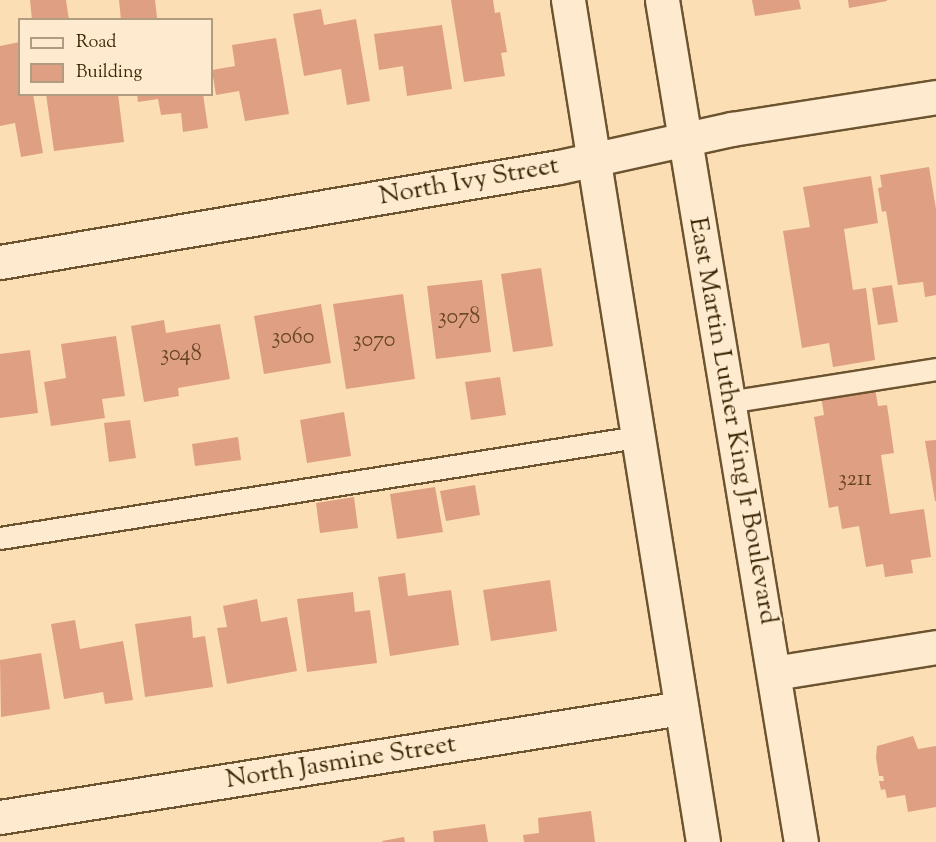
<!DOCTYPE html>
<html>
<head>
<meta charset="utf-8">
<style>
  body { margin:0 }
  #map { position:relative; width:936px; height:842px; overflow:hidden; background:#fcdeb5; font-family:"Sorts Mill Goudy",serif }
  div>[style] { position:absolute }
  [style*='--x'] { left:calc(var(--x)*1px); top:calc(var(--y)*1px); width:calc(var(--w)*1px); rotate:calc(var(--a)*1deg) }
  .building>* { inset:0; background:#df9f83 }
  .roads { filter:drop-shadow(2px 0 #6d5430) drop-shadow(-2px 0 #6d5430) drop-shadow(0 2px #6d5430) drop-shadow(0 -2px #6d5430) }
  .lane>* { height:21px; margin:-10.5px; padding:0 10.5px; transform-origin:10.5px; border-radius:10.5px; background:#fdeacf }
  .street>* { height:33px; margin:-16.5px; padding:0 16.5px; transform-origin:16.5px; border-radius:16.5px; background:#fdeacf }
  .secondary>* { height:33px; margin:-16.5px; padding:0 16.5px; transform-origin:16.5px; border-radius:16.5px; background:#fdeacf }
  span { translate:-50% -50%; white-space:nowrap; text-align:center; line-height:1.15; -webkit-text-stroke:4.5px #fdeacf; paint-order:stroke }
  .number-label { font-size:22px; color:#664424 }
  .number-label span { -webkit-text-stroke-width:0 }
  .street-label { font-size:26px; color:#3d2604 }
  .legend { position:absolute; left:18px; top:18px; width:195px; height:78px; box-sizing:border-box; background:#fdeacf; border:2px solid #b09c7e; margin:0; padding:8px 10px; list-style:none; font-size:18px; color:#3d2604 }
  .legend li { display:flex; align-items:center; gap:12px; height:30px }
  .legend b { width:30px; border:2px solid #b09c7e }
</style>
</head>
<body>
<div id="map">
  <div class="building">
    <i style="clip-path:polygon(30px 0,66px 0,69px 20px,32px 20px)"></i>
    <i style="clip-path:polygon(119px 0,155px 0,157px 18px,121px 20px)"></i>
    <i style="clip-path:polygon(451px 0,493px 0,495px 13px,500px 12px,507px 52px,501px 53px,505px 76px,464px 82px)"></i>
    <i style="clip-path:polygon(752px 0,799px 0,801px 9px,755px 16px)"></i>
    <i style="clip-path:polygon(848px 0,887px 0,887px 1px,849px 8px)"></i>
    <i style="clip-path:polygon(321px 9px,324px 25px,356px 19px,370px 101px,347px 105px,341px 69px,304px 76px,293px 14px)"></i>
    <i style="clip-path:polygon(442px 25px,452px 89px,407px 96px,403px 66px,379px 70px,374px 34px)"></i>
    <i style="clip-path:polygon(276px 38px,289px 114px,245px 121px,239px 91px,216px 95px,212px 70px,235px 66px,232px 45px)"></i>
    <i style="clip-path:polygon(20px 42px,20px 94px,33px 94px,43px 153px,21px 157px,15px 123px,0 126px,0 46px)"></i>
    <i style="clip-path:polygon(46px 94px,118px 94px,124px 142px,54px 151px)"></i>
    <i style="clip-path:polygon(137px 94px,203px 94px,208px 128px,183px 132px,181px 113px,161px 115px,158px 99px,138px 102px)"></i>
    <i style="clip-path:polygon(929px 167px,936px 209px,936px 295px,925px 297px,923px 282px,898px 285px,886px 211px,882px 212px,878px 188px,882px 187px,880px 175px)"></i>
    <i style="clip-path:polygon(871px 176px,878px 223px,844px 229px,853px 290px,866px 288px,875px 360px,833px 367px,829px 343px,802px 348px,783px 231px,810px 227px,803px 187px)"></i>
    <i style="clip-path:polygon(541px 268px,553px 346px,513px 352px,501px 274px)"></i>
    <i style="clip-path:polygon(482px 280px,491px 352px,436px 359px,427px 286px)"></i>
    <i style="clip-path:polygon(892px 285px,898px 322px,878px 325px,872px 288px)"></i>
    <i style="clip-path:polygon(403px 294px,415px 379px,346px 389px,333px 304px)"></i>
    <i style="clip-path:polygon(321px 304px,331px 363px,264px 374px,254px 316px)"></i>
    <i style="clip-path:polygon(164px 320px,166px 333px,220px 324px,230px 379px,178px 388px,179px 396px,144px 402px,131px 326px)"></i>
    <i style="clip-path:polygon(116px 336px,125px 396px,102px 399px,105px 418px,51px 426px,44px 382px,66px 378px,61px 344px)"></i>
    <i style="clip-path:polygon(30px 350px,38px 413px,0 418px,0 354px)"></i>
    <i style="clip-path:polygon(500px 377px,506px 415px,471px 420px,465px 382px)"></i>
    <i style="clip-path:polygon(875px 388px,878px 406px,887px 405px,894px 453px,881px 455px,890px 514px,924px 509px,931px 557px,911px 560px,913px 573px,885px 577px,883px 564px,866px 567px,859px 526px,842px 529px,838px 506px,829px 508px,814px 417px,824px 415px,821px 396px)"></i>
    <i style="clip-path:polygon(344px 412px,351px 456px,307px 463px,300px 420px)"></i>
    <i style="clip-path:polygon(130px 420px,136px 458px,109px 462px,104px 423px)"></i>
    <i style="clip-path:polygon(238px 437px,241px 460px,195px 466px,192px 444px)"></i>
    <i style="clip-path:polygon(936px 440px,936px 501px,935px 501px,925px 441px)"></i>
    <i style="clip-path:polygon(475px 485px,480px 515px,446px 521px,440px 491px)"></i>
    <i style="clip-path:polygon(435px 487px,443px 532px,397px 539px,390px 494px)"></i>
    <i style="clip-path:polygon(354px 497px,358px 528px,320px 533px,316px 503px)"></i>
    <i style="clip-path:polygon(405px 573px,408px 596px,451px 590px,459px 645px,390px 656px,378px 577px)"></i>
    <i style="clip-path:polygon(550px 580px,557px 631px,491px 641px,483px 590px)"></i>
    <i style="clip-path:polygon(353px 592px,355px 612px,370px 610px,377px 663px,307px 672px,297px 599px)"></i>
    <i style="clip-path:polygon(257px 599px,261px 622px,287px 617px,297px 671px,227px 684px,217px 628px,227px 627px,223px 606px)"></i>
    <i style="clip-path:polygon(191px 616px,193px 638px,205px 636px,213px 687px,145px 697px,135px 624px)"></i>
    <i style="clip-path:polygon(75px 620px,80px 649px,123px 641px,133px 700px,105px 704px,103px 692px,64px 699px,51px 624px)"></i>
    <i style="clip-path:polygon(41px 653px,50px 709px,1px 717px,0 660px)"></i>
    <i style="clip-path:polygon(913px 736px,918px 749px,936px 746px,936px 807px,908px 812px,905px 795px,887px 798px,885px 789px,881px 790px,879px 781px,884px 781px,883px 776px,879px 776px,876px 758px,877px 746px)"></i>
    <i style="clip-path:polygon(591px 811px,595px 842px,524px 842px,523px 835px,539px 833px,538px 818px)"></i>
    <i style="clip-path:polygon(485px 824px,488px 842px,434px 842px,433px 831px)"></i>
    <i style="clip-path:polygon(404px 837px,405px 842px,383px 842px,382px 841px)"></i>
  </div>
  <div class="roads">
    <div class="lane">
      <i style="--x:728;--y:402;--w:211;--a:-9"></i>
      <i style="--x:0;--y:538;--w:645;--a:-9.01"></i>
    </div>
    <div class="street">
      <i style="--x:0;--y:262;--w:567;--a:-9.65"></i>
      <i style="--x:559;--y:167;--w:177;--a:-12.4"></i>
      <i style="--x:732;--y:129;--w:206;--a:-8.9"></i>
      <i style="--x:774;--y:673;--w:164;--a:-9.1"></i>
      <i style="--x:0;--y:817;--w:690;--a:-9.09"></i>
    </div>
    <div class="secondary">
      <i style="--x:568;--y:0;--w:853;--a:80.89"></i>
      <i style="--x:662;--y:0;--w:853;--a:80.63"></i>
    </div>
  </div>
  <div class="number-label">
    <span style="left:459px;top:319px">3078</span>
    <span style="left:293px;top:339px">3060</span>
    <span style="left:374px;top:342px">3070</span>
    <span style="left:181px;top:356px">3048</span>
    <span style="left:855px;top:481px">3211</span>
  </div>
  <div class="street-label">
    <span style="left:469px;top:182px;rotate:-10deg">North Ivy Street</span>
    <span style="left:732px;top:421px;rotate:80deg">East Martin Luther King Jr Boulevard</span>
    <span style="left:341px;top:763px;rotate:-9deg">North Jasmine Street</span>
  </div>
  <ul class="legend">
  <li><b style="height:8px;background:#fdeacf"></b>Road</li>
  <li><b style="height:16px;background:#df9f83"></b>Building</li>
  </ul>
</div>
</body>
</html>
